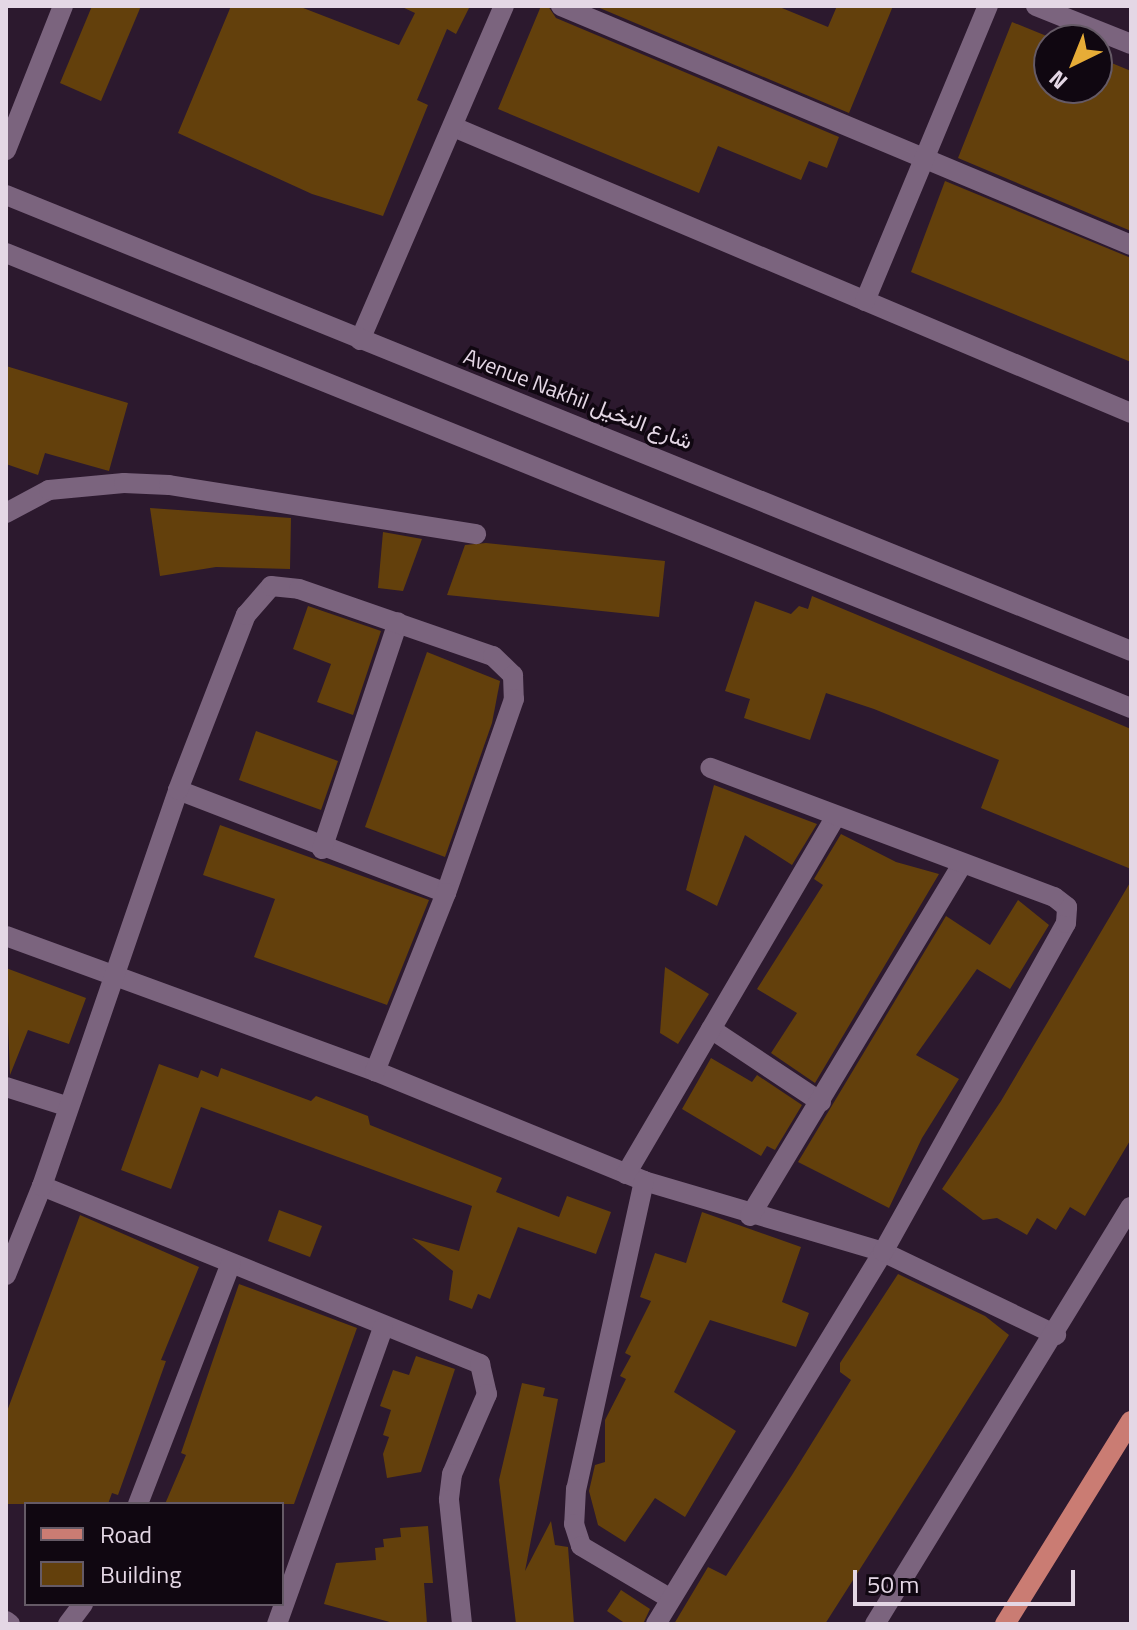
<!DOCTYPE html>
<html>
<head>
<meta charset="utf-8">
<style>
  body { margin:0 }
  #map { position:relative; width:1137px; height:1630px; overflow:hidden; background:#2c192e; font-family:"Titillium Web",Vazirmatn,sans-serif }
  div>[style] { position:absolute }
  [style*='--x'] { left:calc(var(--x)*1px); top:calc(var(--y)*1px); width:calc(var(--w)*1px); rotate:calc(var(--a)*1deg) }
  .building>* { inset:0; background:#63400c }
  .minor>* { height:20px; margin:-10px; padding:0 10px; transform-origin:10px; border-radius:10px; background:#7b647e }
  .tertiary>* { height:20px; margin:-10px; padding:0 10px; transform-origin:10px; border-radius:10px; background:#7b647e }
  .primary>* { height:20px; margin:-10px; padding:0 10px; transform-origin:10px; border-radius:10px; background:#ca7c73 }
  span { translate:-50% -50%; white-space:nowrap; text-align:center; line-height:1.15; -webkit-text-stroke:7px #100711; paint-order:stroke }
  .street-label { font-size:22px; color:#e4d7e5 }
  .frame { position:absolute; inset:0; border:8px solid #e4d7e5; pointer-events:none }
  .legend { position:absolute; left:24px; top:1502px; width:260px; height:104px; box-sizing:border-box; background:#100711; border:2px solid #655a66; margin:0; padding:10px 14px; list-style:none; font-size:24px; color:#e4d7e5 }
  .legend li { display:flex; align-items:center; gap:16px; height:40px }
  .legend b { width:40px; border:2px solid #655a66 }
  .north { position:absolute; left:1033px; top:24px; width:80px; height:80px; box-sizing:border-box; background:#100711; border:2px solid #655a66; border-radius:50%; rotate:223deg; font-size:22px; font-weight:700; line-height:32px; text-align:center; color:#e4d7e5 }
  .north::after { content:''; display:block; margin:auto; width:28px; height:36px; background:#e7ac37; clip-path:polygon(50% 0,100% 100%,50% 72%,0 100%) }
  .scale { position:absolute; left:853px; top:1570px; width:222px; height:36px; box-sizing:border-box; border:4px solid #e4d7e5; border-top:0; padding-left:10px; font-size:24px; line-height:28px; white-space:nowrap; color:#e4d7e5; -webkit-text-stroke:6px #100711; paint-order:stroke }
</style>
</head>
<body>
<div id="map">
  <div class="building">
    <i style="clip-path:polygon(92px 6px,141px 6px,101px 101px,60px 83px)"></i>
    <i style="clip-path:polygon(231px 6px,298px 6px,399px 45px,415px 13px,400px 6px,470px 6px,456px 34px,447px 29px,417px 100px,428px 105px,383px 216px,312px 194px,178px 133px)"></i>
    <i style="clip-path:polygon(541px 6px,548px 6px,556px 18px,839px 137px,827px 168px,809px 161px,801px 180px,718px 146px,699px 193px,498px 109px)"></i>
    <i style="clip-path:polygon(595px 6px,777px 6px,828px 27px,837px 6px,893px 6px,849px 113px)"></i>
    <i style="clip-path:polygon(1012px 22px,1049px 37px,1049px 88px,1097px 88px,1097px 57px,1131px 71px,1131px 231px,958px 158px)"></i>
    <i style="clip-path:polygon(945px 181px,1131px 258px,1131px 362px,911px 272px)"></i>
    <i style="clip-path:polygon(6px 366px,128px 403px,109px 471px,45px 453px,38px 475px,6px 464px)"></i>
    <i style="clip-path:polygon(150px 508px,291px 518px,290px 569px,216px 567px,160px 576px)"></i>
    <i style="clip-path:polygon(383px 532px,422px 539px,403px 591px,378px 588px)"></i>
    <i style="clip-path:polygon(486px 543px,665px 561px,659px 617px,447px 595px,465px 545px)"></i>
    <i style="clip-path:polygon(812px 596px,1131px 729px,1131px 869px,981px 808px,999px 760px,874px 709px,826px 693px,810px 740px,744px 718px,750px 699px,725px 691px,755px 601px,791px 614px,799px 606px,808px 609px)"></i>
    <i style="clip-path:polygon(308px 606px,381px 631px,353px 715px,317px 702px,331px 664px,293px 649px)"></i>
    <i style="clip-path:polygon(427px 652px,500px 681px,492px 723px,445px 857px,365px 827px)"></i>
    <i style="clip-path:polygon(256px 731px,338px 761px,321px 810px,239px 780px)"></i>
    <i style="clip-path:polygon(714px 785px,817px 824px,792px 865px,745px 835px,717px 906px,686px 890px)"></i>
    <i style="clip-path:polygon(220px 825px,429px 900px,387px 1005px,254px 957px,275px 899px,203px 875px)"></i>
    <i style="clip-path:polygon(841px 834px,896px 862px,939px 874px,815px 1083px,771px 1053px,797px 1013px,757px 989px,823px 885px,814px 879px)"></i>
    <i style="clip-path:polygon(1131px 881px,1131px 1139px,1085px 1216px,1070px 1207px,1056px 1230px,1037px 1218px,1027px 1235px,997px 1218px,983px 1220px,942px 1189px,1001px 1101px)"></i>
    <i style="clip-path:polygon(1018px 900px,1049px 925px,1010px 989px,977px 969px,916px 1055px,959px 1079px,922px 1138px,889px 1208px,798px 1162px,946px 916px,990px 945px)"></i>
    <i style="clip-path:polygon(665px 967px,709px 994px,678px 1044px,660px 1033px)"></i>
    <i style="clip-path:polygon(6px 968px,86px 998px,69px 1044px,28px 1030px,10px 1075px)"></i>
    <i style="clip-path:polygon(711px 1058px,752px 1082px,757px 1075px,802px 1105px,775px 1150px,767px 1146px,761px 1156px,682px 1109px)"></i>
    <i style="clip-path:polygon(159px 1064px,198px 1078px,201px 1070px,218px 1077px,221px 1068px,311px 1101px,316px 1096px,368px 1116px,370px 1125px,502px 1178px,496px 1192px,559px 1217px,567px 1196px,611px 1212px,596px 1254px,518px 1227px,490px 1299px,478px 1294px,472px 1309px,449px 1300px,453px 1271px,412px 1238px,459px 1251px,472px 1206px,201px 1107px,171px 1189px,121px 1170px)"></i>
    <i style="clip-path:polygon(279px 1210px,322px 1226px,310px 1257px,268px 1241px)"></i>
    <i style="clip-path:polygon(702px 1212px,801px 1247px,782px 1302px,809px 1313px,796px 1347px,710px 1320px,674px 1392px,736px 1431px,685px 1517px,655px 1498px,625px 1542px,598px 1525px,589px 1491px,595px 1465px,605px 1462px,605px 1420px,626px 1379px,620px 1376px,631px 1356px,625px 1353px,651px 1301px,640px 1297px,655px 1253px,686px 1263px)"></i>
    <i style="clip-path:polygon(80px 1215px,199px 1267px,161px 1360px,166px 1361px,118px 1495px,112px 1493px,108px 1504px,6px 1504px,6px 1414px)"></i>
    <i style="clip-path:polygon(898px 1274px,985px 1316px,1009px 1335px,825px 1624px,674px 1624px,708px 1567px,726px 1576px,792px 1475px,851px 1380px,840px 1372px,840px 1363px)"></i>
    <i style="clip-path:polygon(239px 1284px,357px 1328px,294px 1504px,165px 1504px,186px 1455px,181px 1453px)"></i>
    <i style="clip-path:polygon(416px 1356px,455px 1369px,421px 1472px,387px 1478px,383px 1454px,389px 1437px,383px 1435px,391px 1410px,380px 1406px,393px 1370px,409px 1375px)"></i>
    <i style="clip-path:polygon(522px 1383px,545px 1388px,543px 1396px,558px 1399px,525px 1571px,551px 1521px,555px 1545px,568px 1547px,574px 1624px,516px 1624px,499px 1480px)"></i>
    <i style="clip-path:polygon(428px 1526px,433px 1583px,424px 1583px,427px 1624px,397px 1624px,324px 1604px,336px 1563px,376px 1560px,375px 1548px,384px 1547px,383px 1539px,401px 1537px,400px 1528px)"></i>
    <i style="clip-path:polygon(621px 1590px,650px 1609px,643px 1624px,626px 1624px,607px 1611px)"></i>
  </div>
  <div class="minor">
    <i style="--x:561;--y:6;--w:618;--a:22.75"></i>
    <i style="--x:1036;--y:6;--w:102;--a:21.8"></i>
    <i style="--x:456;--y:128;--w:733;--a:22.89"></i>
    <i style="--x:6;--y:150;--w:155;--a:-68.4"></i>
    <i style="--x:865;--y:301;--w:320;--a:-67.4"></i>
    <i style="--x:360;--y:340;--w:364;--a:-66.7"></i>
    <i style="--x:6;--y:513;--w:49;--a:-28.1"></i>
    <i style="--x:49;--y:490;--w:75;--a:-5.3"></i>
    <i style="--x:124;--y:483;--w:45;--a:2.5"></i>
    <i style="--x:169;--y:485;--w:311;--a:9.1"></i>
    <i style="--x:178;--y:790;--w:287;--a:21"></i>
    <i style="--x:322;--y:849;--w:239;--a:-71.5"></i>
    <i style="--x:6;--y:936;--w:393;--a:20.1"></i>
    <i style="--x:375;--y:1071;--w:291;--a:22.2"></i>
    <i style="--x:644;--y:1181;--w:249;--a:16.5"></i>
    <i style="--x:883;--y:1252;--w:192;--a:25.6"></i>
    <i style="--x:711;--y:1029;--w:132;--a:33.6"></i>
    <i style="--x:6;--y:1087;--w:63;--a:17.6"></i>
    <i style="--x:626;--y:1174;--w:413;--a:-59.6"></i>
    <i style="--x:644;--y:1181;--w:315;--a:102.4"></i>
    <i style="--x:576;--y:1489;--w:35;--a:93"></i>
    <i style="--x:574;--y:1524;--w:23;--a:72"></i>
    <i style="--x:581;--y:1546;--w:104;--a:30.5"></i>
    <i style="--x:42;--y:1186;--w:473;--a:22.1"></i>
    <i style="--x:480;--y:1364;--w:31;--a:77"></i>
    <i style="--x:487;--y:1394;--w:87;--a:113.6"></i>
    <i style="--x:452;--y:1474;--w:26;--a:97"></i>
    <i style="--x:449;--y:1500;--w:125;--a:84"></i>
    <i style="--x:750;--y:1216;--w:410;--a:-58.9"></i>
    <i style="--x:6;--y:1275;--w:96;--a:-68"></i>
    <i style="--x:42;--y:1186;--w:419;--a:-71"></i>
    <i style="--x:178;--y:790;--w:188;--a:-68.8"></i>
    <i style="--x:246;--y:615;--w:38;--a:-49"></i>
    <i style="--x:271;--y:586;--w:28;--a:6"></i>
    <i style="--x:299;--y:589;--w:205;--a:19.1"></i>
    <i style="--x:493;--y:656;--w:28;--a:44"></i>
    <i style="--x:513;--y:675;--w:24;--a:88"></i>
    <i style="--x:514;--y:699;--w:206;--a:109.3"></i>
    <i style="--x:446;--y:893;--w:192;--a:111.7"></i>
    <i style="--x:138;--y:1504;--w:258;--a:-68.9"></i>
    <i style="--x:6;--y:1621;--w:5;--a:37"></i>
    <i style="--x:68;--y:1624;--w:25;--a:-53"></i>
    <i style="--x:277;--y:1624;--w:314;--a:-70.3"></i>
    <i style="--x:656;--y:1624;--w:436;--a:-58.6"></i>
    <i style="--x:883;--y:1252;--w:376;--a:-60.9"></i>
    <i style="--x:1066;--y:923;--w:16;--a:-86"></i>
    <i style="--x:1067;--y:907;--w:16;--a:-142"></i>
    <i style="--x:1054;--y:897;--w:367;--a:-159.4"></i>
    <i style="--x:875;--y:1624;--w:489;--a:-58.5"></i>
  </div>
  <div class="tertiary">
    <i style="--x:6;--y:195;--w:1214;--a:22.06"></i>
    <i style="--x:6;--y:253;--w:1214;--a:22.02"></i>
  </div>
  <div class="primary">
    <i style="--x:1005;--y:1624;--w:239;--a:-58.2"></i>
  </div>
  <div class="street-label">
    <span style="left:578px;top:399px;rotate:21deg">Avenue Nakhil شارع النخيل</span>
  </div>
  <div class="frame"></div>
  <ul class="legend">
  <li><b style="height:10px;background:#ca7c73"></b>Road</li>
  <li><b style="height:22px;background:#63400c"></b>Building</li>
  </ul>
  <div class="north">N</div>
  <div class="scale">50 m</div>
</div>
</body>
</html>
